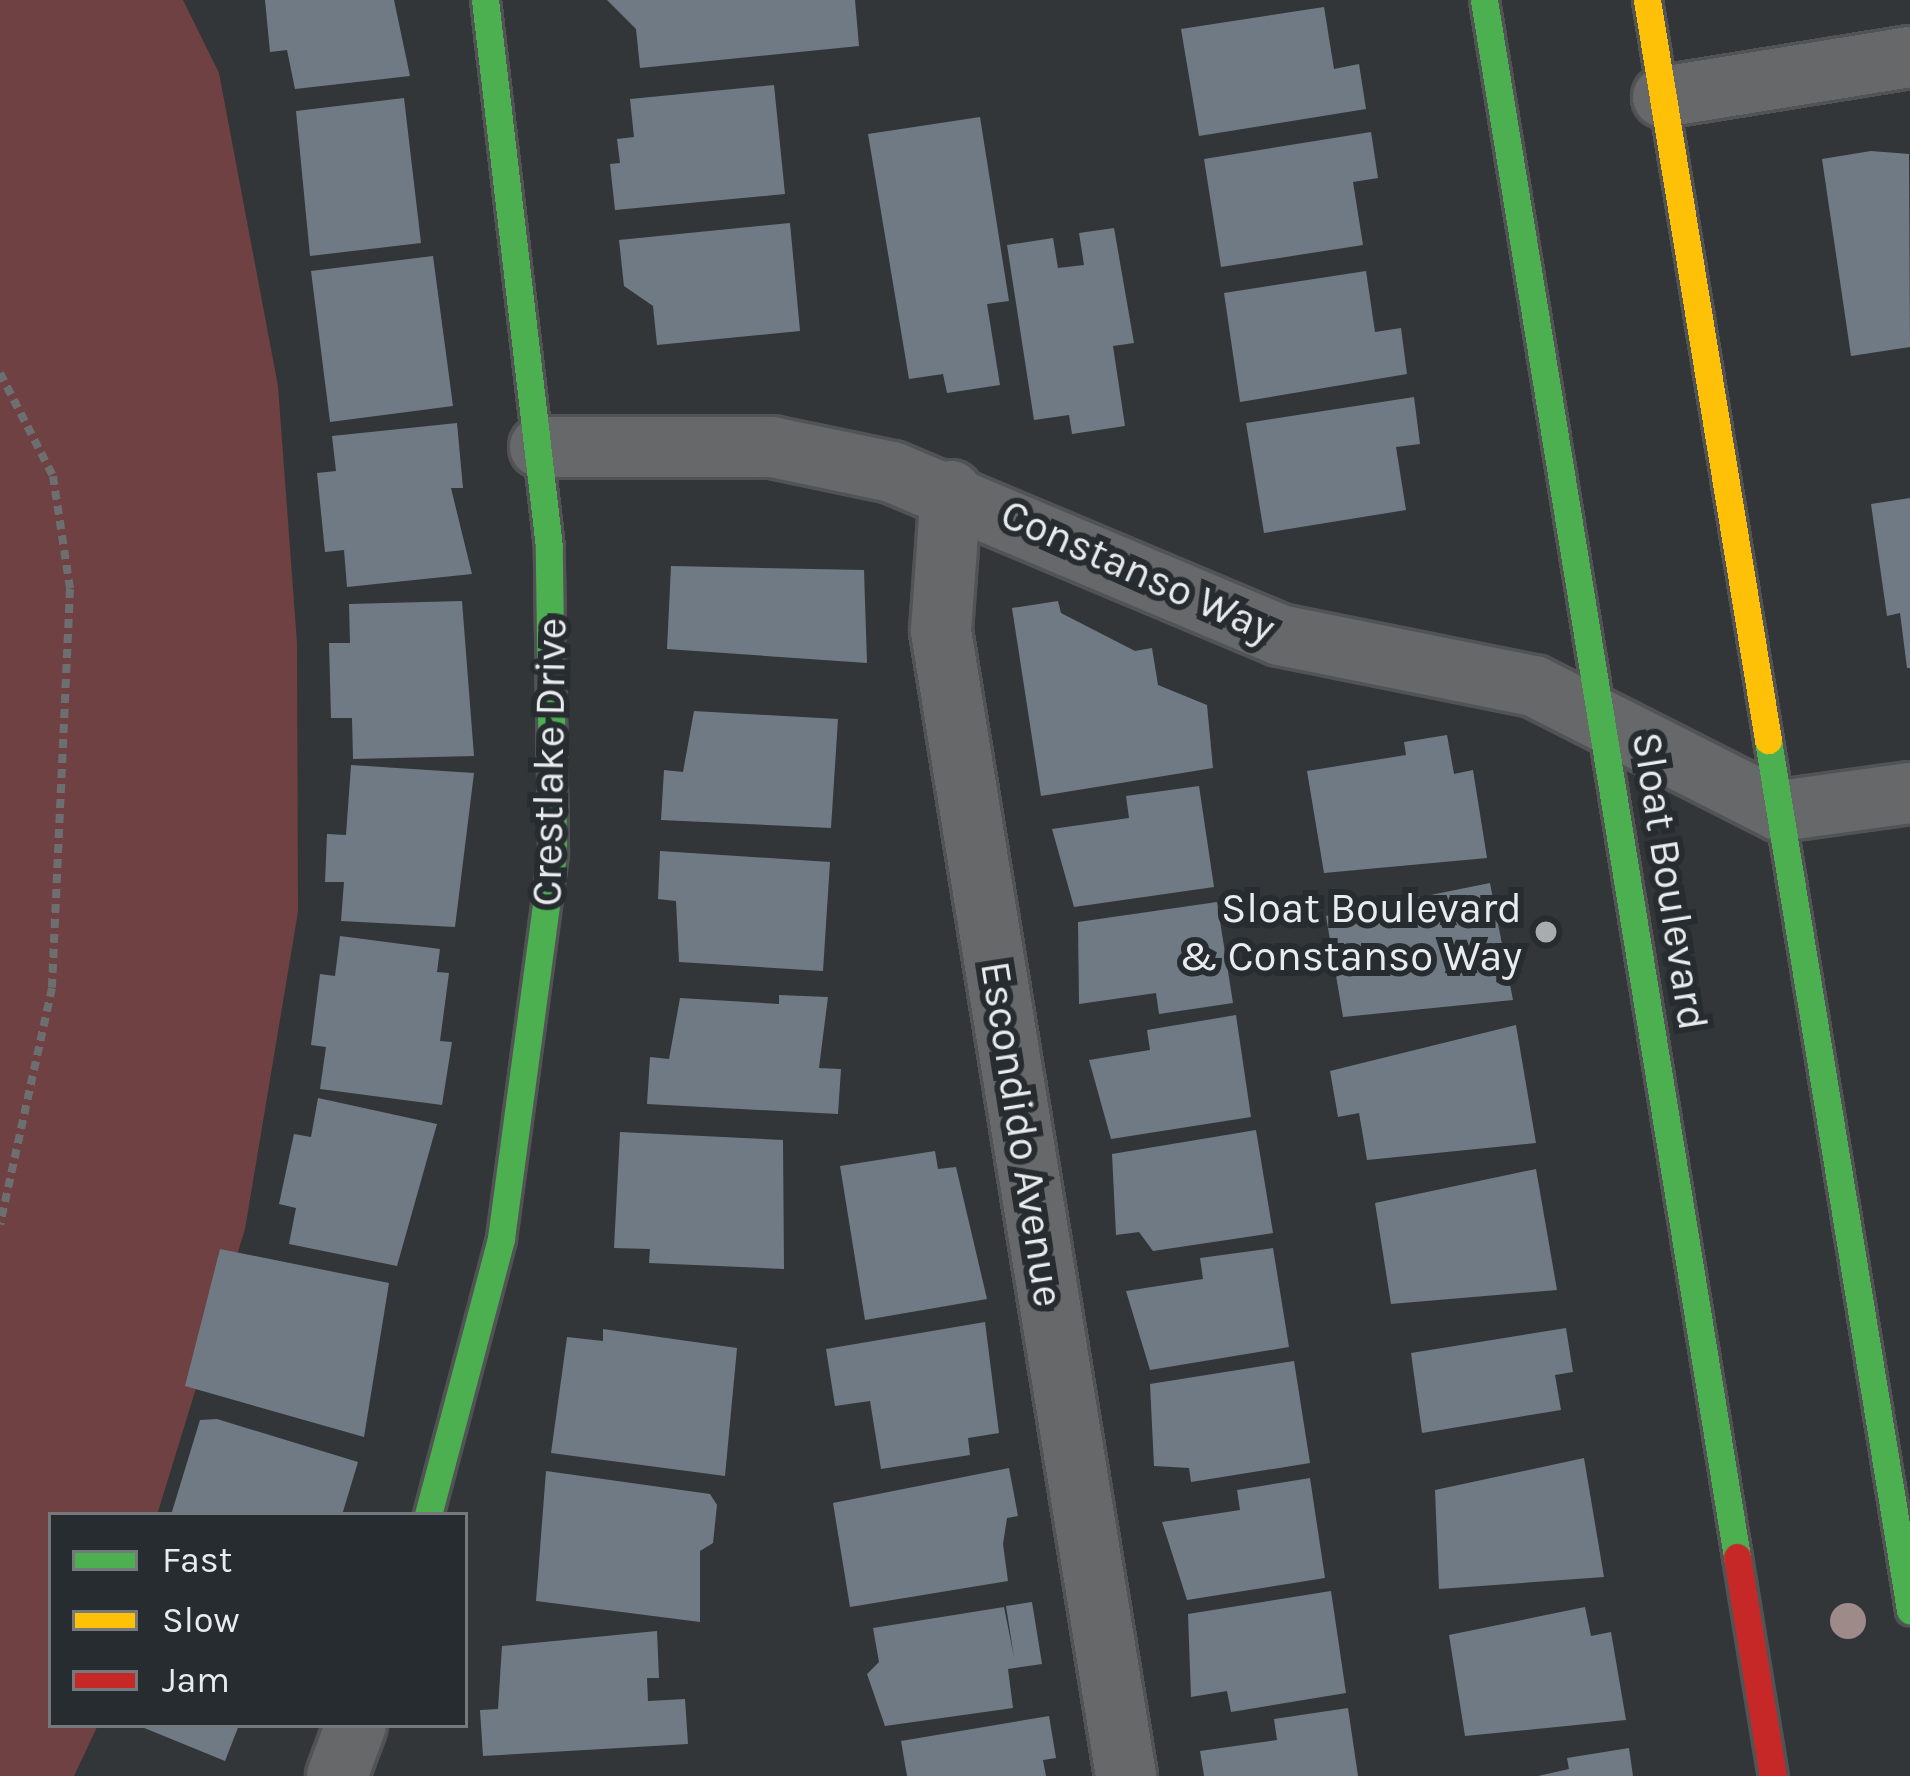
<!DOCTYPE html>
<html>
<head>
<meta charset="utf-8">
<style>
  body { margin:0 }
  #map { position:relative; width:1910px; height:1776px; overflow:hidden; background:#333638; font-family:Karla,sans-serif }
  div>[style] { position:absolute }
  [style*='--x'] { left:calc(var(--x)*1px); top:calc(var(--y)*1px); width:calc(var(--w)*1px); rotate:calc(var(--a)*1deg) }
  .green>* { inset:0; background:#6f4142 }
  .building>* { inset:0; background:#707a84 }
  .path>* { height:8px; margin-top:-4px; transform-origin:0; background:repeating-linear-gradient(90deg,#6c6e70 0 9px,transparent 0 15px) }
  .roads { filter:drop-shadow(3px 0 #515355) drop-shadow(-3px 0 #515355) drop-shadow(0 3px #515355) drop-shadow(0 -3px #515355) }
  .street>* { height:60px; margin:-30px; padding:0 30px; transform-origin:30px; border-radius:30px; background:#67686a }
  .fast>* { height:27px; margin:-13.5px; padding:0 13.5px; transform-origin:13.5px; border-radius:13.5px; background:#4caf50 }
  .slow>* { height:27px; margin:-13.5px; padding:0 13.5px; transform-origin:13.5px; border-radius:13.5px; background:#ffc107 }
  .jam>* { height:27px; margin:-13.5px; padding:0 13.5px; transform-origin:13.5px; border-radius:13.5px; background:#c62828 }
  .trees>* { width:36px; height:36px; margin:-18px; border-radius:50%; background:#9f8a8a }
  .dots>* { width:33px; height:33px; translate:-50% -50%; box-sizing:border-box; border:6px solid #272c30; border-radius:50% }
  span { translate:-50% -50%; white-space:nowrap; text-align:center; line-height:1.15; -webkit-text-stroke:12px #272c30; paint-order:stroke }
  .street-label { font-size:42px; color:#e9ecef }
  .poi-label { font-size:42px; color:#e9ecef }
  .right { translate:-100% -50%; text-align:right }
  .legend { position:absolute; left:48px; top:1512px; width:420px; height:216px; box-sizing:border-box; background:#272c30; border:3px solid #75797c; margin:0; padding:15px 21px; list-style:none; font-size:36px; color:#e9ecef }
  .legend li { display:flex; align-items:center; gap:24px; height:60px }
  .legend b { width:60px; border:3px solid #75797c }
</style>
</head>
<body>
<div id="map">
  <div class="green">
    <i style="clip-path:polygon(0 0,183px 0,219px 73px,278px 386px,297px 643px,298px 912px,245px 1229px,157px 1515px,51px 1515px,51px 1725px,98px 1725px,74px 1776px,0 1776px)"></i>
  </div>
  <div class="building">
    <i style="clip-path:polygon(265px 0,394px 0,410px 76px,295px 89px,287px 50px,270px 52px)"></i>
    <i style="clip-path:polygon(607px 0,855px 0,859px 46px,640px 68px,636px 29px)"></i>
    <i style="clip-path:polygon(1324px 7px,1334px 69px,1359px 64px,1366px 109px,1199px 136px,1181px 29px)"></i>
    <i style="clip-path:polygon(774px 85px,785px 194px,615px 210px,610px 164px,620px 163px,617px 139px,634px 137px,630px 99px)"></i>
    <i style="clip-path:polygon(404px 98px,421px 243px,310px 256px,296px 111px)"></i>
    <i style="clip-path:polygon(980px 117px,1009px 301px,987px 304px,1000px 385px,947px 393px,943px 374px,909px 379px,868px 134px)"></i>
    <i style="clip-path:polygon(1371px 132px,1378px 178px,1353px 182px,1363px 245px,1221px 267px,1204px 159px)"></i>
    <i style="clip-path:polygon(1871px 151px,1909px 154px,1910px 347px,1851px 356px,1822px 159px)"></i>
    <i style="clip-path:polygon(790px 223px,800px 331px,657px 345px,653px 306px,624px 286px,619px 240px)"></i>
    <i style="clip-path:polygon(1114px 228px,1134px 343px,1113px 346px,1125px 426px,1072px 434px,1069px 415px,1034px 420px,1007px 245px,1053px 238px,1058px 268px,1084px 265px,1079px 233px)"></i>
    <i style="clip-path:polygon(433px 256px,453px 406px,330px 422px,311px 271px)"></i>
    <i style="clip-path:polygon(1366px 271px,1375px 332px,1401px 328px,1407px 374px,1240px 402px,1224px 293px)"></i>
    <i style="clip-path:polygon(1414px 397px,1420px 444px,1396px 447px,1406px 510px,1264px 533px,1246px 423px)"></i>
    <i style="clip-path:polygon(457px 423px,463px 488px,451px 488px,472px 574px,347px 587px,344px 550px,325px 552px,317px 473px,336px 471px,332px 436px)"></i>
    <i style="clip-path:polygon(1910px 498px,1910px 668px,1907px 668px,1900px 613px,1887px 616px,1871px 504px)"></i>
    <i style="clip-path:polygon(671px 566px,864px 570px,867px 663px,667px 649px)"></i>
    <i style="clip-path:polygon(462px 601px,474px 756px,353px 759px,352px 718px,331px 718px,329px 643px,350px 643px,349px 604px)"></i>
    <i style="clip-path:polygon(1058px 601px,1061px 613px,1135px 651px,1152px 648px,1158px 685px,1207px 705px,1213px 768px,1041px 796px,1012px 608px)"></i>
    <i style="clip-path:polygon(694px 711px,838px 719px,831px 828px,661px 820px,664px 770px,683px 772px)"></i>
    <i style="clip-path:polygon(1447px 735px,1454px 774px,1473px 770px,1487px 858px,1324px 873px,1307px 771px,1406px 755px,1404px 742px)"></i>
    <i style="clip-path:polygon(351px 765px,474px 773px,455px 927px,341px 921px,344px 882px,325px 882px,327px 834px,346px 835px)"></i>
    <i style="clip-path:polygon(1199px 786px,1214px 887px,1074px 907px,1052px 829px,1129px 818px,1126px 796px)"></i>
    <i style="clip-path:polygon(660px 851px,830px 862px,823px 971px,679px 962px,676px 901px,658px 899px)"></i>
    <i style="clip-path:polygon(1490px 883px,1513px 1000px,1343px 1017px,1326px 916px)"></i>
    <i style="clip-path:polygon(1217px 902px,1233px 1003px,1159px 1014px,1156px 993px,1079px 1004px,1078px 922px)"></i>
    <i style="clip-path:polygon(340px 936px,440px 949px,437px 972px,449px 973px,440px 1041px,452px 1042px,442px 1105px,320px 1089px,326px 1047px,311px 1045px,320px 974px,335px 976px)"></i>
    <i style="clip-path:polygon(779px 995px,828px 997px,819px 1068px,841px 1069px,838px 1114px,647px 1104px,650px 1057px,669px 1059px,680px 998px,779px 1004px)"></i>
    <i style="clip-path:polygon(1236px 1015px,1251px 1117px,1111px 1139px,1089px 1060px,1150px 1050px,1147px 1030px)"></i>
    <i style="clip-path:polygon(1516px 1025px,1536px 1143px,1367px 1160px,1359px 1113px,1338px 1117px,1330px 1071px)"></i>
    <i style="clip-path:polygon(318px 1098px,437px 1124px,397px 1266px,289px 1244px,296px 1208px,279px 1204px,294px 1134px,311px 1137px)"></i>
    <i style="clip-path:polygon(1256px 1130px,1273px 1233px,1153px 1251px,1139px 1232px,1116px 1235px,1112px 1154px)"></i>
    <i style="clip-path:polygon(620px 1132px,783px 1140px,784px 1269px,649px 1263px,650px 1249px,614px 1248px)"></i>
    <i style="clip-path:polygon(935px 1151px,938px 1169px,956px 1167px,987px 1299px,865px 1320px,840px 1166px)"></i>
    <i style="clip-path:polygon(1536px 1169px,1557px 1290px,1391px 1304px,1375px 1203px)"></i>
    <i style="clip-path:polygon(1273px 1248px,1289px 1347px,1150px 1370px,1126px 1291px,1203px 1279px,1200px 1258px)"></i>
    <i style="clip-path:polygon(220px 1249px,389px 1283px,364px 1437px,185px 1386px)"></i>
    <i style="clip-path:polygon(985px 1322px,999px 1433px,968px 1438px,970px 1455px,881px 1469px,870px 1401px,835px 1406px,826px 1349px)"></i>
    <i style="clip-path:polygon(1566px 1328px,1573px 1372px,1555px 1375px,1561px 1410px,1422px 1433px,1411px 1353px)"></i>
    <i style="clip-path:polygon(603px 1329px,737px 1348px,725px 1476px,551px 1453px,567px 1337px,603px 1341px)"></i>
    <i style="clip-path:polygon(1294px 1361px,1310px 1463px,1191px 1482px,1189px 1468px,1154px 1466px,1150px 1384px)"></i>
    <i style="clip-path:polygon(217px 1419px,358px 1462px,342px 1515px,171px 1515px,200px 1420px)"></i>
    <i style="clip-path:polygon(1584px 1458px,1604px 1577px,1439px 1589px,1435px 1490px)"></i>
    <i style="clip-path:polygon(1009px 1468px,1018px 1516px,1007px 1518px,1003px 1544px,1008px 1581px,850px 1607px,833px 1503px)"></i>
    <i style="clip-path:polygon(546px 1471px,710px 1494px,717px 1505px,713px 1543px,700px 1551px,700px 1622px,536px 1601px)"></i>
    <i style="clip-path:polygon(1310px 1478px,1325px 1578px,1187px 1600px,1162px 1522px,1240px 1510px,1237px 1490px)"></i>
    <i style="clip-path:polygon(1331px 1591px,1346px 1693px,1231px 1712px,1227px 1691px,1191px 1697px,1188px 1614px)"></i>
    <i style="clip-path:polygon(1032px 1602px,1042px 1664px,1008px 1669px,1013px 1708px,885px 1726px,867px 1674px,879px 1662px,873px 1628px,1004px 1607px,1014px 1657px,1006px 1606px)"></i>
    <i style="clip-path:polygon(1585px 1607px,1591px 1636px,1611px 1632px,1626px 1720px,1465px 1736px,1449px 1635px)"></i>
    <i style="clip-path:polygon(657px 1631px,659px 1678px,647px 1678px,648px 1701px,685px 1699px,688px 1744px,483px 1756px,480px 1710px,498px 1709px,502px 1646px)"></i>
    <i style="clip-path:polygon(1348px 1708px,1358px 1776px,1204px 1776px,1200px 1751px,1277px 1740px,1274px 1719px)"></i>
    <i style="clip-path:polygon(1049px 1716px,1056px 1758px,1043px 1760px,1046px 1776px,907px 1776px,901px 1741px)"></i>
    <i style="clip-path:polygon(137px 1725px,239px 1725px,225px 1761px)"></i>
    <i style="clip-path:polygon(1629px 1748px,1633px 1776px,1538px 1776px,1569px 1769px,1567px 1758px)"></i>
  </div>
  <div class="path">
    <i style="--x:0;--y:373;--w:116;--a:62.8"></i>
    <i style="--x:53;--y:476;--w:114;--a:81.4"></i>
    <i style="--x:70;--y:589;--w:399;--a:92.6"></i>
    <i style="--x:52;--y:988;--w:242;--a:102.4"></i>
  </div>
  <div class="roads">
    <div class="street">
      <i style="--x:1663;--y:97;--w:250;--a:-9.2"></i>
      <i style="--x:540;--y:447;--w:232;--a:0"></i>
      <i style="--x:772;--y:447;--w:123;--a:11.8"></i>
      <i style="--x:892;--y:472;--w:421;--a:22.8"></i>
      <i style="--x:1280;--y:635;--w:259;--a:11.4"></i>
      <i style="--x:1534;--y:686;--w:276;--a:26.9"></i>
      <i style="--x:1780;--y:811;--w:131;--a:-7.9"></i>
      <i style="--x:951;--y:491;--w:140;--a:94.1"></i>
      <i style="--x:941;--y:631;--w:1160;--a:80.82"></i>
      <i style="--x:337;--y:1776;--w:54;--a:-69.6"></i>
    </div>
    <div class="fast">
      <i style="--x:1484;--y:0;--w:1577;--a:80.77"></i>
      <i style="--x:1768;--y:740;--w:882;--a:80.73"></i>
      <i style="--x:428;--y:1515;--w:286;--a:-75.2"></i>
      <i style="--x:501;--y:1238;--w:389;--a:-82.3"></i>
      <i style="--x:553;--y:852;--w:305;--a:-90.8"></i>
      <i style="--x:549;--y:547;--w:551;--a:-96.67"></i>
    </div>
    <div class="slow">
      <i style="--x:1647;--y:0;--w:750;--a:80.71"></i>
    </div>
    <div class="jam">
      <i style="--x:1737;--y:1557;--w:222;--a:80.7"></i>
    </div>
  </div>
  <div class="trees">
    <i style="left:1848px;top:1621px"></i>
  </div>
  <div class="dots">
    <i style="left:1546px;top:932px;background:#a9acaf"></i>
  </div>
  <div class="street-label">
    <span style="left:1138px;top:571px;rotate:24deg">Constanso Way</span>
    <span style="left:549px;top:762px;rotate:-89deg">Crestlake Drive</span>
    <span style="left:1670px;top:881px;rotate:81deg">Sloat Boulevard</span>
    <span style="left:1022px;top:1134px;rotate:81deg">Escondido Avenue</span>
  </div>
  <div class="poi-label">
    <span class="right" style="left:1522px;top:932px">Sloat Boulevard<br>&amp; Constanso Way</span>
  </div>
  <ul class="legend">
  <li><b style="height:15px;background:#4caf50"></b>Fast</li>
  <li><b style="height:15px;background:#ffc107"></b>Slow</li>
  <li><b style="height:15px;background:#c62828"></b>Jam</li>
  </ul>
</div>
</body>
</html>
